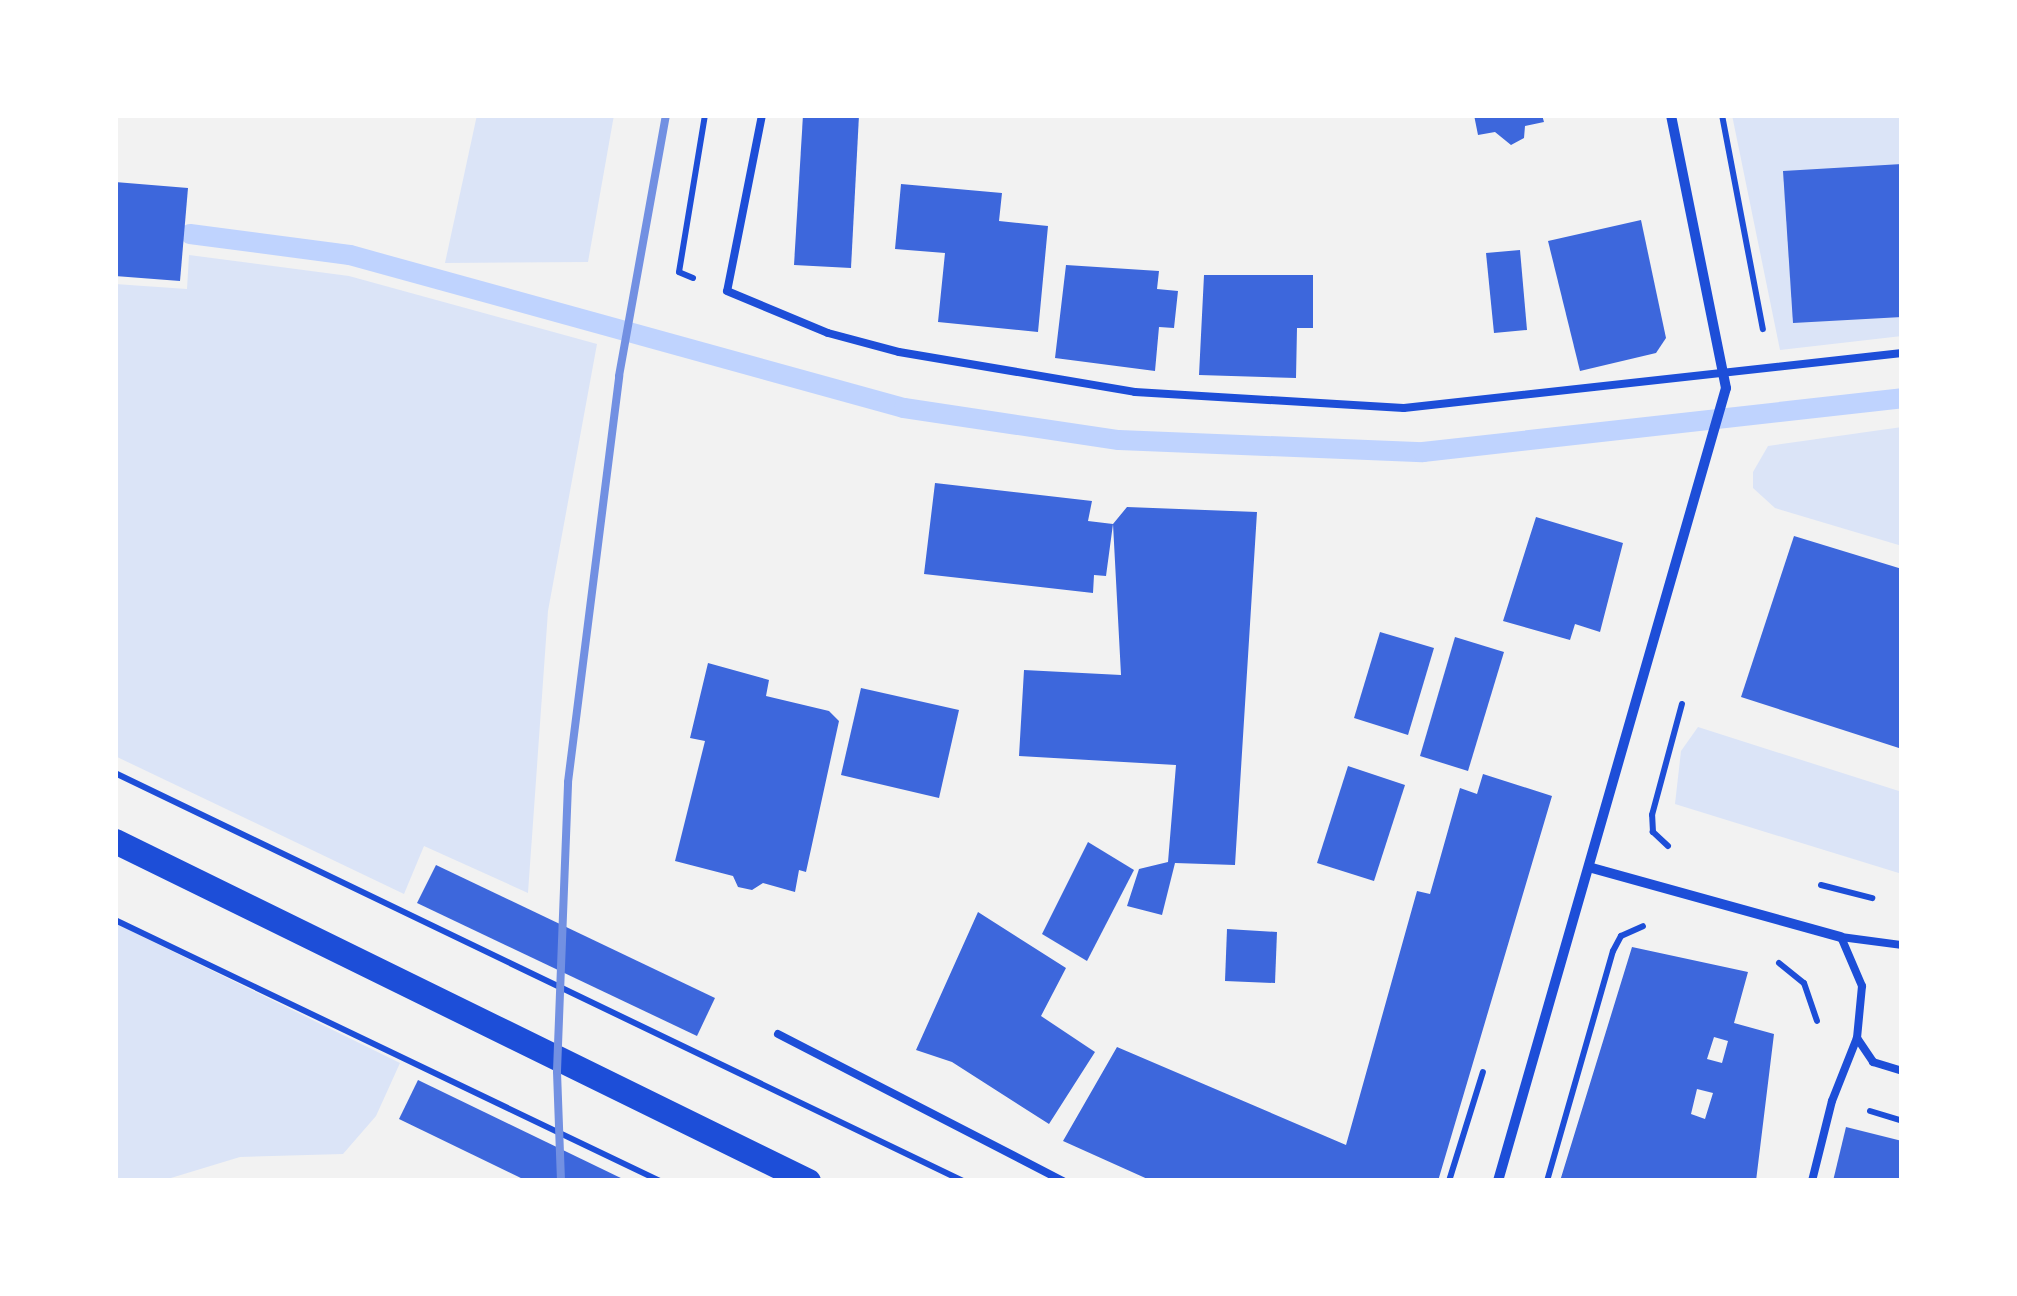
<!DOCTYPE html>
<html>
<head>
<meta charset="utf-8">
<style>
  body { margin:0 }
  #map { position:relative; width:2017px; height:1296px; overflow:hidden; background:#f2f2f2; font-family:"Crimson Pro",serif }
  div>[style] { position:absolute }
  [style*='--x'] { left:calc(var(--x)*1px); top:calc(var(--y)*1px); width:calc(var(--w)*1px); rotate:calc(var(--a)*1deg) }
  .green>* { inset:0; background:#dbe4f7 }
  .stream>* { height:20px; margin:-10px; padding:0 10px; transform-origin:10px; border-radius:10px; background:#bfd3fe }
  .building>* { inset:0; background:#3d67dc }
  .path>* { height:6px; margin:-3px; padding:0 3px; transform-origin:3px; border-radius:3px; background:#1d4ed8 }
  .service>* { height:8px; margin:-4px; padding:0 4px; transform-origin:4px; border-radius:4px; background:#1d4ed8 }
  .minor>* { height:10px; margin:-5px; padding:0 5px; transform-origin:5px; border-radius:5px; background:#1d4ed8 }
  .primary>* { height:25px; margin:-12.5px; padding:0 12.5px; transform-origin:12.5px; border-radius:12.5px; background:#1d4ed8 }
  .rail>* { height:8px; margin:-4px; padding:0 4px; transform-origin:4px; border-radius:4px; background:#7290e2 }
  span { translate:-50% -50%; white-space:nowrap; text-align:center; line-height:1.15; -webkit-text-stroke:8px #fff; paint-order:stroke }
  .frame { position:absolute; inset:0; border:118px solid #fff; pointer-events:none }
</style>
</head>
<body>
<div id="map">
  <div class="green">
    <i style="clip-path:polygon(477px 115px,614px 115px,588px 262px,445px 263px)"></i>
    <i style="clip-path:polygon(1732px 115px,1902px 115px,1902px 336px,1780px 350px)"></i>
    <i style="clip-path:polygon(189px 255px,349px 276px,597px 344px,548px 611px,528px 893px,424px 846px,404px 894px,115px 756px,115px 284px,187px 289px)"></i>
    <i style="clip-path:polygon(1902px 427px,1902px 546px,1775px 508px,1753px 488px,1753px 472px,1768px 446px)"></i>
    <i style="clip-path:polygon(1698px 727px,1902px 792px,1902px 874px,1675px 804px,1681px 751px)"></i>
    <i style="clip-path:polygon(115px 923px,400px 1063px,376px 1116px,343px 1154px,240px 1157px,161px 1181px,115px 1181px)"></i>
  </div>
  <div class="stream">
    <i style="--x:190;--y:234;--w:161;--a:7.5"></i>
    <i style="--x:350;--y:255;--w:575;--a:15.44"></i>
    <i style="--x:904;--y:408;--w:217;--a:8.5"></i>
    <i style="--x:1119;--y:440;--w:304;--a:2.3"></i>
    <i style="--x:1423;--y:452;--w:482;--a:-6.4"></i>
  </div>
  <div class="building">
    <i style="clip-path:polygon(803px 115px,859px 115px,851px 268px,794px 265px)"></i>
    <i style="clip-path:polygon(1474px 115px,1542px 115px,1544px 122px,1525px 126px,1524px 138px,1511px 145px,1495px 132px,1478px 135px)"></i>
    <i style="clip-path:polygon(1902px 164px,1902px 317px,1793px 323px,1783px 171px)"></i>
    <i style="clip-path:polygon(115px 182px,188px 188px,180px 281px,115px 276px)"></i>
    <i style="clip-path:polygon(901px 184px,1002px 193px,999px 221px,1048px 226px,1038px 332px,938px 322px,945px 253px,895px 249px)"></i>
    <i style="clip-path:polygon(1641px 220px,1666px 338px,1656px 353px,1580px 371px,1548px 241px)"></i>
    <i style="clip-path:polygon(1520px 250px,1527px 330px,1494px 333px,1486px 253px)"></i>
    <i style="clip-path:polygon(1066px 265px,1159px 271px,1157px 289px,1178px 291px,1174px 328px,1159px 327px,1155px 371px,1055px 358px)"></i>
    <i style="clip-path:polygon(1204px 275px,1313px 275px,1313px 328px,1297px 328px,1296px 378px,1199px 375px)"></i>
    <i style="clip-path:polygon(935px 483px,1092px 501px,1088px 521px,1113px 524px,1127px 507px,1257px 512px,1235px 865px,1175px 863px,1162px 915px,1127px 906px,1139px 869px,1168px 862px,1176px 765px,1019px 756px,1024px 670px,1121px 675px,1113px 524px,1106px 576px,1094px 575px,1093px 593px,924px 574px)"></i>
    <i style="clip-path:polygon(1536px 517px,1623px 543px,1600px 632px,1575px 624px,1570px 640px,1503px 621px)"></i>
    <i style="clip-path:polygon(1794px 536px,1902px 569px,1902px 749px,1741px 697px)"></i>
    <i style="clip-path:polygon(1380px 632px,1434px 648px,1408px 735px,1354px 718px)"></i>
    <i style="clip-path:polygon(1455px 637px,1504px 652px,1468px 771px,1420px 756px)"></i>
    <i style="clip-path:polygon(708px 663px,769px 680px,766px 696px,829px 711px,839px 721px,806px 872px,799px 870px,795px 892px,763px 883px,752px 890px,738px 887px,733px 876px,675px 861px,705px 741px,690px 738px)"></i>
    <i style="clip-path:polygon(861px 688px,959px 710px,939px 798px,841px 775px)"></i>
    <i style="clip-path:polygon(1348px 766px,1405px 785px,1374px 881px,1317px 863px)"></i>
    <i style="clip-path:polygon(1483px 774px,1552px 796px,1438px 1181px,1152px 1181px,1063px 1141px,1117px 1047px,1346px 1145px,1417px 891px,1430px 894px,1460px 788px,1477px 794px)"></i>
    <i style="clip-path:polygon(1088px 842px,1134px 870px,1087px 961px,1042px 934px)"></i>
    <i style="clip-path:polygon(436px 865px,715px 998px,697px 1036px,417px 903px)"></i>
    <i style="clip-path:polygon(978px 912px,1066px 968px,1041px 1016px,1095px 1052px,1049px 1124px,952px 1062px,916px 1050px)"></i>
    <i style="clip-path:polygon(1227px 929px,1277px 932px,1275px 983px,1225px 981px)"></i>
    <i style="clip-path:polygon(evenodd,1632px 947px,1748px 972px,1734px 1023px,1774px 1034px,1756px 1181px,1560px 1181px,1632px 947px,1714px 1037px,1728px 1041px,1722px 1063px,1707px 1059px,1714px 1037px,1632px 947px,1697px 1089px,1713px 1093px,1705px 1119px,1691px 1114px,1697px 1089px)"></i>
    <i style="clip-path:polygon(418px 1080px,627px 1181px,527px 1181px,399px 1119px)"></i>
    <i style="clip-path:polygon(1846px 1127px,1902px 1141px,1902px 1181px,1833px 1181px)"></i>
  </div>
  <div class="path">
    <i style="--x:1722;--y:115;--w:218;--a:79.2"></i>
    <i style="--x:693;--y:278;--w:15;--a:-157"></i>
    <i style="--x:679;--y:272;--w:159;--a:-80.6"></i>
    <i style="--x:115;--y:773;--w:941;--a:25.69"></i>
    <i style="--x:1668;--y:846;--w:21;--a:-137"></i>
    <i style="--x:1653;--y:832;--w:17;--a:-93"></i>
    <i style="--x:1652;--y:815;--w:115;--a:-74.9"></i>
    <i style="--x:1821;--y:885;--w:53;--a:14.3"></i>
    <i style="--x:115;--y:920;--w:604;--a:25.59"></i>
    <i style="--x:1779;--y:963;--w:32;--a:39"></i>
    <i style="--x:1804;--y:983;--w:40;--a:71.1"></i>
    <i style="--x:1870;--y:1111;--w:34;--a:17"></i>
    <i style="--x:1449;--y:1181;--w:114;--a:-72.7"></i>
    <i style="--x:1547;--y:1181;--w:239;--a:-74"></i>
    <i style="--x:1613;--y:951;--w:17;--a:-62"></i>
    <i style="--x:1621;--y:936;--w:24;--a:-24"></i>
  </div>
  <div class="service">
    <i style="--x:762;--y:115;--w:179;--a:101.2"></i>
    <i style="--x:727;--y:291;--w:109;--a:22.6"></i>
    <i style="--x:828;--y:333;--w:73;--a:15"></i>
    <i style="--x:899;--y:352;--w:239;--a:9.6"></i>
    <i style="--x:1135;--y:392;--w:269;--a:3.4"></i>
    <i style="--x:1404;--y:408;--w:501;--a:-6.3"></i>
    <i style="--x:1841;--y:937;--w:62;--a:7.5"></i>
    <i style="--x:778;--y:1034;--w:321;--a:27.3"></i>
    <i style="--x:1857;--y:1038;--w:29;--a:56"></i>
    <i style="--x:1873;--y:1062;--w:30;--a:17"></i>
    <i style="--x:1812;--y:1181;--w:82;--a:-76"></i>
    <i style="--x:1832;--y:1101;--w:68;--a:-68.4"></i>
    <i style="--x:1857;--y:1038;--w:52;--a:-84.5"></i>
    <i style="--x:1862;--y:986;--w:53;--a:-113.2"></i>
  </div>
  <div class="minor">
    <i style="--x:1592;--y:868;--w:258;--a:15.5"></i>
    <i style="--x:1498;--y:1181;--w:825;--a:-73.96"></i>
    <i style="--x:1726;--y:388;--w:278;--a:-101.4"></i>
  </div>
  <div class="primary">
    <i style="--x:115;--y:841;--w:772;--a:26.13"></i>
  </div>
  <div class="rail">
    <i style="--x:561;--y:1181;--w:110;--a:-92.1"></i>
    <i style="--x:557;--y:1071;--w:289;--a:-87.8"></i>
    <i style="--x:568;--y:782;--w:409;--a:-82.8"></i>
    <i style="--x:619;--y:376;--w:265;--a:-79.8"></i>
  </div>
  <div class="frame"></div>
</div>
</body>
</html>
